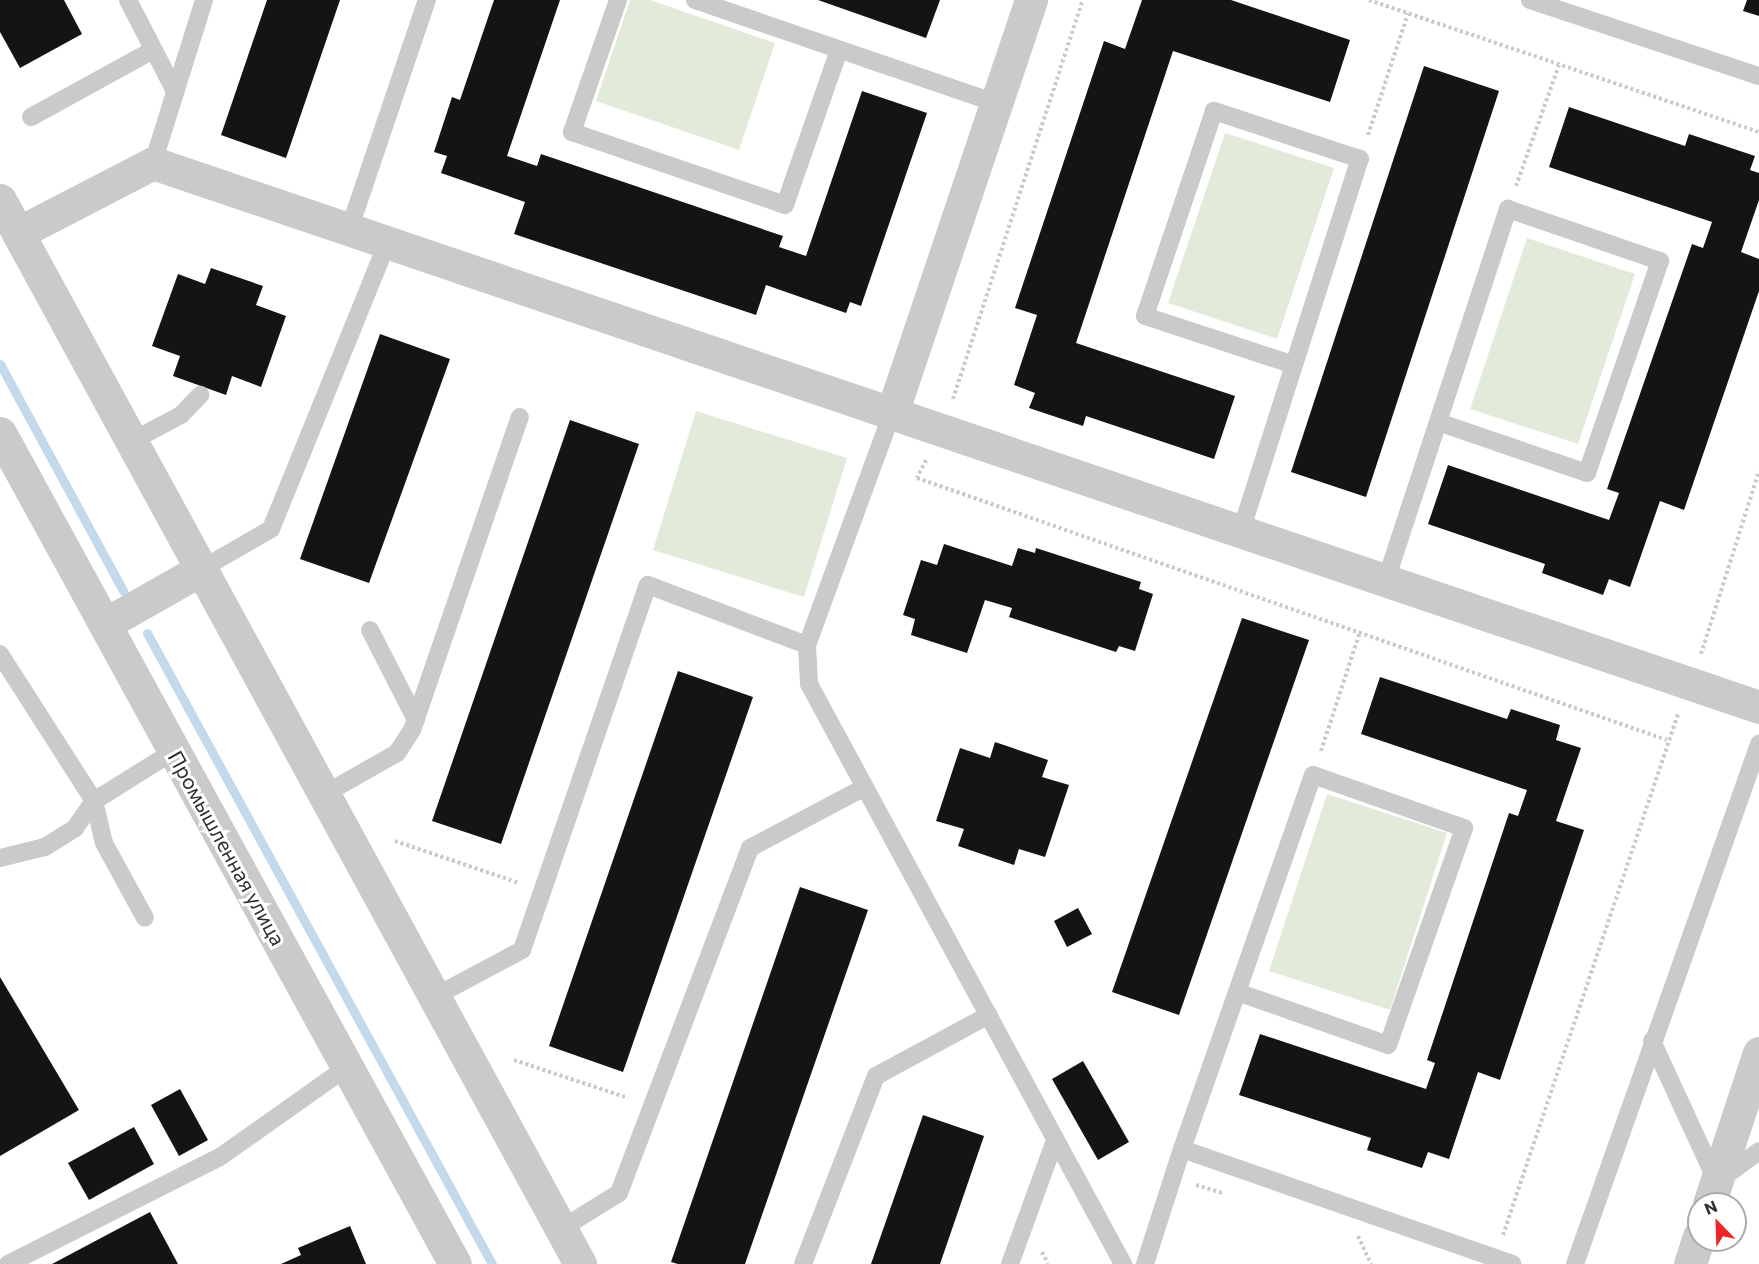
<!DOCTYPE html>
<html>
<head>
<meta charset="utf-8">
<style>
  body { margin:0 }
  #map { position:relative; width:1759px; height:1264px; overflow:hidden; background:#fff; font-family:Commissioner,sans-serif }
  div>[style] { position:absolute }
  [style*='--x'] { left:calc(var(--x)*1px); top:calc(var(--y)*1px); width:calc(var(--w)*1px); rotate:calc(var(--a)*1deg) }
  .green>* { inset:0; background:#e2ebd9 }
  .stream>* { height:9px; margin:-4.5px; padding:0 4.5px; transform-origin:4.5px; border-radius:4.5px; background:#c4daec }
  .building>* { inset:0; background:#141414 }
  .path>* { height:4px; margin-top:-2px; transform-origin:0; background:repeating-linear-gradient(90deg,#cacaca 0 3px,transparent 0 6px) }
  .service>* { height:18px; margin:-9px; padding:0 9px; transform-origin:9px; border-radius:9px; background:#cacaca }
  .minor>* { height:33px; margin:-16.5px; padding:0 16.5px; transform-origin:16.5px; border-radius:16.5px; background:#cacaca }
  span { translate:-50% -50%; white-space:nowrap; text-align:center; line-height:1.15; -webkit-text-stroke:6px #fff; paint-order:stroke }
  .street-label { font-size:21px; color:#2d2d2d }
  .north { position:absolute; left:1687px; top:1192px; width:60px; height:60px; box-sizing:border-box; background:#fff; border:2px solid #ababab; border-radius:50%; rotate:337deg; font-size:16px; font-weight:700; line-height:24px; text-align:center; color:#2d2d2d }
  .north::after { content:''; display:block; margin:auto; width:21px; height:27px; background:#ec2629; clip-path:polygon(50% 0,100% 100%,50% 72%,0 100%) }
</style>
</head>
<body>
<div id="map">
  <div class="green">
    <i style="clip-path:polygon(630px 0,650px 0,775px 43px,739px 150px,596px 101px)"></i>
    <i style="clip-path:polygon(1225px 133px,1334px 168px,1277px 339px,1168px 303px)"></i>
    <i style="clip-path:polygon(1527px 238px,1635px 274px,1578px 444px,1470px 409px)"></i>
    <i style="clip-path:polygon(696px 411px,847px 458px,804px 597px,653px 550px)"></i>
    <i style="clip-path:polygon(1327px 794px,1447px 833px,1390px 1010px,1269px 971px)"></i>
  </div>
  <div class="stream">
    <i style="--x:0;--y:364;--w:258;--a:61.5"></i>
    <i style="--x:147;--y:633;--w:719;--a:61.33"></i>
  </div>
  <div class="building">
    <i style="clip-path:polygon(0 0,64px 0,82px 34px,20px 68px,0 32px)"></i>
    <i style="clip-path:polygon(267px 0,340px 0,286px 158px,221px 135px)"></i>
    <i style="clip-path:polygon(494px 0,560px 0,507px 156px,537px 166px,541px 154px,783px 236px,779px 247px,806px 256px,862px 91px,927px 113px,861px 306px,850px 302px,846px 313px,766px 285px,756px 315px,514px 234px,525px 202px,441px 173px,447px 156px,434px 152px,452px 97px,460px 100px)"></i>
    <i style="clip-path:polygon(818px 0,940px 0,926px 38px)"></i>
    <i style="clip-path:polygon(1142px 0,1231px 0,1350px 40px,1330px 102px,1173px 51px,1076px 343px,1235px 396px,1214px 459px,1086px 416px,1083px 426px,1029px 408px,1035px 393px,1014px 385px,1037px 315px,1015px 308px,1104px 41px,1125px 49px)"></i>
    <i style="clip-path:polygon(1747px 0,1759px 0,1759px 16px,1743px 11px)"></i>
    <i style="clip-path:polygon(1424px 66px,1499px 91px,1366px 497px,1291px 472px)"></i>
    <i style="clip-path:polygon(1569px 107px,1685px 146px,1689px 134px,1755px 156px,1750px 170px,1759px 173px,1759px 200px,1741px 252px,1759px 259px,1759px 291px,1684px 510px,1660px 501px,1630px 587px,1609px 579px,1603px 595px,1542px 573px,1545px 564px,1428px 524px,1448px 465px,1609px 520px,1619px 493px,1607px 489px,1692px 244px,1703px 248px,1712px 222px,1549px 167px)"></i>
    <i style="clip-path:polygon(211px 268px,263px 286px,256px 305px,286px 316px,261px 387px,232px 376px,226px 395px,173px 376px,180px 356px,152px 346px,178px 274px,205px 284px)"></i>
    <i style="clip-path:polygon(380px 334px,450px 359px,369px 583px,300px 559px)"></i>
    <i style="clip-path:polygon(570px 420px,639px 444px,501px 844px,432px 821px)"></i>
    <i style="clip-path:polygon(944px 544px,1012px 566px,1018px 548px,1035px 553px,1036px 548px,1141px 582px,1139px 589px,1153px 594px,1135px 651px,1119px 646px,1116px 652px,1009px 617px,1012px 608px,985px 600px,967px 653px,911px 635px,915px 619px,903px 615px,921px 560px,937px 565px)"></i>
    <i style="clip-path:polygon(1242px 618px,1309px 640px,1179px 1015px,1112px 992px)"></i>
    <i style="clip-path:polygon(678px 671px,753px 697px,623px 1072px,549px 1046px)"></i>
    <i style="clip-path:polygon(1380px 677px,1507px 719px,1511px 709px,1560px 725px,1556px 740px,1581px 748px,1556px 821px,1584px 830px,1500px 1080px,1478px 1072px,1449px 1159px,1428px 1152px,1422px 1168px,1367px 1150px,1371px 1138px,1239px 1095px,1260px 1034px,1426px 1089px,1435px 1063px,1427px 1060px,1509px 813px,1518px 816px,1527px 790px,1361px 734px)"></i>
    <i style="clip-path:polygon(995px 742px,1048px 760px,1042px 777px,1069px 785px,1045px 857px,1019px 849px,1014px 865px,958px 846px,964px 829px,936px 821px,960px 748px,990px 758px)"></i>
    <i style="clip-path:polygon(800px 887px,868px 910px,745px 1264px,678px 1264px,671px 1262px)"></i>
    <i style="clip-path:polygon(1078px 908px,1092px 934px,1067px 947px,1054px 921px)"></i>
    <i style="clip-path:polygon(0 977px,79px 1110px,0 1156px)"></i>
    <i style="clip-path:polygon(1083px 1061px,1129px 1142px,1098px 1160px,1052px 1079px)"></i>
    <i style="clip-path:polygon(180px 1089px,208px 1140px,179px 1156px,151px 1105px)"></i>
    <i style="clip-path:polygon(923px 1115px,984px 1136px,940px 1264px,871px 1264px)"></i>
    <i style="clip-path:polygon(134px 1127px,154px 1164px,89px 1200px,68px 1163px)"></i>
    <i style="clip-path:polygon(150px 1212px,178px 1264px,52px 1264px)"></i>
    <i style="clip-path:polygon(350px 1226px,366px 1264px,281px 1264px,301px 1255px,298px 1248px)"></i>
  </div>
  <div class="path">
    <i style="--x:1369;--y:0;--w:412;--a:18.7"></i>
    <i style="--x:1368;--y:135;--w:128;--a:-71.8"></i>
    <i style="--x:1516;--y:186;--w:128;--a:-70.4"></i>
    <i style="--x:953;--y:399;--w:420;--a:-72"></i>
    <i style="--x:926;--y:460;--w:20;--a:117"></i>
    <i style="--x:917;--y:478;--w:794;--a:19.26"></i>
    <i style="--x:1701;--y:654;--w:192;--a:-72.4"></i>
    <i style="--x:1321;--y:751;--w:125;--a:-71.9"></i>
    <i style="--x:395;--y:841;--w:131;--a:18.7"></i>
    <i style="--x:514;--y:1060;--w:120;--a:18.4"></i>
    <i style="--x:1196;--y:1185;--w:28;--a:17"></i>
    <i style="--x:1503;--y:1235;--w:550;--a:-71.43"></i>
    <i style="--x:1358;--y:1236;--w:31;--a:65"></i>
    <i style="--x:1042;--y:1252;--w:13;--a:63"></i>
  </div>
  <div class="service">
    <i style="--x:128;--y:0;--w:100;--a:62.7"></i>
    <i style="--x:618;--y:0;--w:140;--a:109.2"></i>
    <i style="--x:572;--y:132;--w:225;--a:18.9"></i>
    <i style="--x:785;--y:205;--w:164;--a:-70.8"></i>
    <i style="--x:695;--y:0;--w:318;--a:18.9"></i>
    <i style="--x:1530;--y:0;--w:241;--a:18.4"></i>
    <i style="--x:31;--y:117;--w:139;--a:-28.8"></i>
    <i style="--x:153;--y:163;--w:171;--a:-72.6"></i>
    <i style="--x:349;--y:230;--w:243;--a:-71.3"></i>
    <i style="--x:892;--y:413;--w:247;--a:110.1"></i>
    <i style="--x:807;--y:645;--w:39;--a:87"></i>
    <i style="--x:809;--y:684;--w:660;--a:61.57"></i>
    <i style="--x:130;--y:442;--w:58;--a:-27.9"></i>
    <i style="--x:181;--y:415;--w:28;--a:-46"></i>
    <i style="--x:1241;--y:531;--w:391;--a:-72.3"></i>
    <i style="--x:1360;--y:159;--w:154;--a:-161.8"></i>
    <i style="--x:1214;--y:111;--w:216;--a:108.6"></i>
    <i style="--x:1145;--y:316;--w:154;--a:18.2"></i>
    <i style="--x:200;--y:570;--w:82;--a:-30"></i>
    <i style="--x:271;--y:529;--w:309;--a:-67.9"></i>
    <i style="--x:1386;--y:580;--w:391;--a:-71.8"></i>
    <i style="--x:1508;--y:209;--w:161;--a:18.9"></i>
    <i style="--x:1660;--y:261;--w:224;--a:109"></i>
    <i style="--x:1587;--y:473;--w:157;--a:-161.1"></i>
    <i style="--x:370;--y:630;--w:101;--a:62.9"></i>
    <i style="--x:0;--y:654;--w:174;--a:57.4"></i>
    <i style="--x:94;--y:801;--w:43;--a:76.6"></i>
    <i style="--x:104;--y:843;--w:85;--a:61.3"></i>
    <i style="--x:323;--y:795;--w:85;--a:-29.6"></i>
    <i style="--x:397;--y:753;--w:27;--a:-57"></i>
    <i style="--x:412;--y:730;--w:331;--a:-71"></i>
    <i style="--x:0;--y:858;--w:46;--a:-13.7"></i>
    <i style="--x:45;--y:847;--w:36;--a:-32"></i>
    <i style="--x:75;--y:828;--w:33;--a:-55"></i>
    <i style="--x:94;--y:801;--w:94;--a:-32"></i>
    <i style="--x:1237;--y:992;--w:160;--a:19.3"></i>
    <i style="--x:1388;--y:1045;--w:230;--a:-70.7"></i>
    <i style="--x:1464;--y:828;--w:160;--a:-160.7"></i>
    <i style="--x:1313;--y:775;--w:396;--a:109.3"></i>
    <i style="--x:1182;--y:1149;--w:350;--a:19.2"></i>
    <i style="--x:434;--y:997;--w:100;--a:-28.1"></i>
    <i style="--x:522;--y:950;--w:386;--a:-71"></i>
    <i style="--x:648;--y:585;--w:170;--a:20.7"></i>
    <i style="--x:1652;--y:1041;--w:155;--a:65.3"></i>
    <i style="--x:1717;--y:1182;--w:52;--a:-36.4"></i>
    <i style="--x:561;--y:1229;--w:68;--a:-31.8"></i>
    <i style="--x:619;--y:1193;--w:369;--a:-69.2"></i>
    <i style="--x:750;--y:848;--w:130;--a:-27.9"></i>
    <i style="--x:8;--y:1264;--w:237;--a:-26.8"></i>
    <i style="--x:220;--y:1157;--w:156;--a:-35.3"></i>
    <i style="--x:803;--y:1264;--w:202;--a:-68.8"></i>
    <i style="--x:876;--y:1076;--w:128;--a:-28.4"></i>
    <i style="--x:1010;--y:1264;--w:129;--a:-70"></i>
    <i style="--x:1145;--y:1264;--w:121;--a:-72.2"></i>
    <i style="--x:1575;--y:1264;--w:552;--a:-70.51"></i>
  </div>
  <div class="minor">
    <i style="--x:0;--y:200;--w:1212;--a:61.4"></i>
    <i style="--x:18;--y:233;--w:152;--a:-27.4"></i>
    <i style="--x:153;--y:163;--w:1696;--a:18.71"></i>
    <i style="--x:892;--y:413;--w:436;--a:-71.4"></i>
    <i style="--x:0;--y:433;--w:947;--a:61.3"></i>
    <i style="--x:105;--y:624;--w:109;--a:-29.6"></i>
    <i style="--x:1709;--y:1204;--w:159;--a:-71.7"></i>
    <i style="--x:1690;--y:1264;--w:29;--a:-72"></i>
  </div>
  <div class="street-label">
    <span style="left:227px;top:848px;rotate:61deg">Промышленная улица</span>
  </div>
  <div class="north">N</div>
</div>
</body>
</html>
